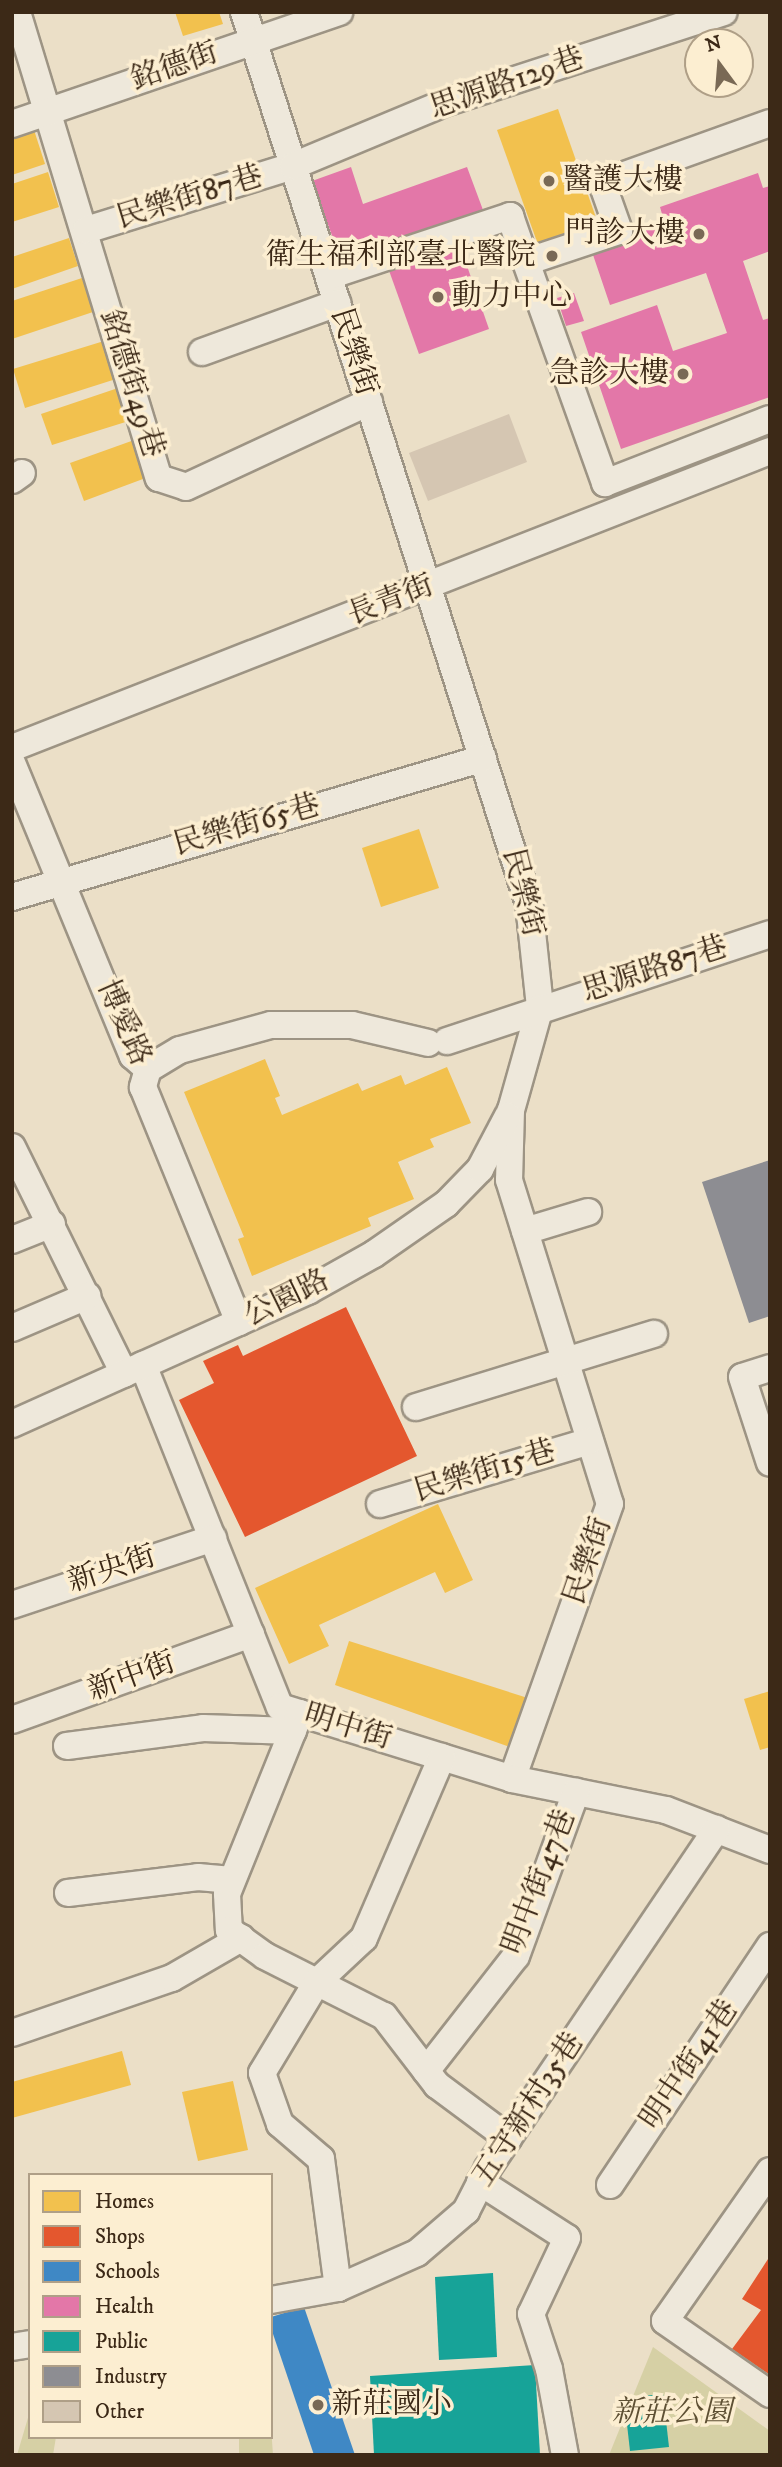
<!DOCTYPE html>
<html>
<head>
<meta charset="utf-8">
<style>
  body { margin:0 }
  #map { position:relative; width:782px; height:2467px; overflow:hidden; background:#ebdfc7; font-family:"IM FELL DW Pica","Noto Serif TC",serif }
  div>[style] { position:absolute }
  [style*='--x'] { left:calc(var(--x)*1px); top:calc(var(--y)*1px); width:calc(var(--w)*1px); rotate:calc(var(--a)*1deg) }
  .green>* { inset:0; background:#d6d0a5 }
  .homes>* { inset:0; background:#f2c14e }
  .shops>* { inset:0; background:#e4572e }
  .schools>* { inset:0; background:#3f88c5 }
  .health>* { inset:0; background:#e377a8 }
  .public>* { inset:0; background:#17a398 }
  .industry>* { inset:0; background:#8d8d92 }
  .building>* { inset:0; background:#d5c6b2 }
  .roads { filter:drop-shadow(2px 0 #9d9484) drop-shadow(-2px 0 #9d9484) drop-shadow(0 2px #9d9484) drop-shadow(0 -2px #9d9484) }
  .minor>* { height:26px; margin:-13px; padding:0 13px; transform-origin:13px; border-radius:13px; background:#eee8db }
  .dots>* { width:19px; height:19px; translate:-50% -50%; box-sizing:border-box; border:4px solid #fceed1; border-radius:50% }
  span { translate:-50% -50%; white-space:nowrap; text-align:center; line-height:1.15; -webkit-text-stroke:7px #fceed1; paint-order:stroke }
  .street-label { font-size:30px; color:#3c2917 }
  .poi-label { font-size:30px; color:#3c2917 }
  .left { translate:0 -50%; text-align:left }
  .right { translate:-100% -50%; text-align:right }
  .park-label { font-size:30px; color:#5e5034; font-style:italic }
  .frame { position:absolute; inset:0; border:14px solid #3c2917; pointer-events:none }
  .legend { position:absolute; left:28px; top:2173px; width:245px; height:266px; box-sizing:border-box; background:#fceed1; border:2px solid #af9f87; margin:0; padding:9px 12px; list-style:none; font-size:21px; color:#3c2917 }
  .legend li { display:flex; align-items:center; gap:14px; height:35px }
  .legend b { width:35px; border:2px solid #af9f87 }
  .north { position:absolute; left:684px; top:28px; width:70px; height:70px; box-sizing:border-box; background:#fceed1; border:2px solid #af9f87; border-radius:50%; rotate:344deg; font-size:19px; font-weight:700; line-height:28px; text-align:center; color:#3c2917 }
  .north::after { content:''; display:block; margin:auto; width:24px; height:32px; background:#796955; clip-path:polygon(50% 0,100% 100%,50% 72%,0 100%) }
</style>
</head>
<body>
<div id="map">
  <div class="green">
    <i style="clip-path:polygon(653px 2347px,770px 2431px,770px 2455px,609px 2455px)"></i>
    <i style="clip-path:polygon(30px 2411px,30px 2437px,56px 2437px,53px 2455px,17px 2455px)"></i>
    <i style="clip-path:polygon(271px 2426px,273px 2455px,239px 2455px,239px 2437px,271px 2437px)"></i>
  </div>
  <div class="homes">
    <i style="clip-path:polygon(175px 12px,219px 12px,223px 24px,183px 36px)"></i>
    <i style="clip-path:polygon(558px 109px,601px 232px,541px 253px,497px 130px)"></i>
    <i style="clip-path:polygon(34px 130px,45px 164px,12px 175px,12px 138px)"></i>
    <i style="clip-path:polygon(48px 172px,59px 207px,12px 222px,12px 184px)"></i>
    <i style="clip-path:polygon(69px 238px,78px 266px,12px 289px,12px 257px)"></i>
    <i style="clip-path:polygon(82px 278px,93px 312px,12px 339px,12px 301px)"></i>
    <i style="clip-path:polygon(104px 341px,116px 379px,25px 408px,13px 369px)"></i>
    <i style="clip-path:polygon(121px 387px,132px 420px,52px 445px,41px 414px)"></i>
    <i style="clip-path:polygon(137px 439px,151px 476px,84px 501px,70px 463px)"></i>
    <i style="clip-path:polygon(419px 829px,439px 888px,381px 907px,362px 848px)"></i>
    <i style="clip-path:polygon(265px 1059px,280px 1096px,275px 1098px,282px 1115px,358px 1083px,362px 1091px,401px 1075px,405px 1085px,447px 1067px,471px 1123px,430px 1139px,434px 1147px,398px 1162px,414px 1199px,368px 1218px,371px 1226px,252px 1276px,238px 1239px,244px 1237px,184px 1092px)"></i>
    <i style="clip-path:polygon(438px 1504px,473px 1580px,445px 1593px,435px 1572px,319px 1625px,329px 1646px,289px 1664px,255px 1588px)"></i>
    <i style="clip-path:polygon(349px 1641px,534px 1700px,526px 1737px,507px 1746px,335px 1685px)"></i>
    <i style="clip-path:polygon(770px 1691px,770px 1747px,760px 1750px,744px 1699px)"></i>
    <i style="clip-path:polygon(122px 2051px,131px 2085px,12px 2118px,12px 2082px)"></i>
    <i style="clip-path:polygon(233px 2081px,248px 2150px,198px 2161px,182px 2092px)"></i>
  </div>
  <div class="shops">
    <i style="clip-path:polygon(346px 1307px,417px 1456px,245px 1537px,179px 1400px,214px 1383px,203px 1361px,238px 1345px,243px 1356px)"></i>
    <i style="clip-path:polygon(770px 2256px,770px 2375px,732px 2349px,761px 2310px,742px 2299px)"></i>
  </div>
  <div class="schools">
    <i style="clip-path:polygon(304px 2307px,355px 2455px,314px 2455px,271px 2328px,271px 2317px)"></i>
  </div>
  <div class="health">
    <i style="clip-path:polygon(351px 167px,363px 204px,467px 167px,483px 210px,341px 260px,312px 181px)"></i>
    <i style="clip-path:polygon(758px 173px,763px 188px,770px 186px,770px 251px,743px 261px,763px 320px,770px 318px,770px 397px,621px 449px,581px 332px,657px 305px,673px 351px,727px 333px,706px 273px,610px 305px,590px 246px,664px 221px,660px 207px)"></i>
    <i style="clip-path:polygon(458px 240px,489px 329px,419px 354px,387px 265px)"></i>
    <i style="clip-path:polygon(574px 293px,584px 321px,566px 326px,557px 298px)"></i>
  </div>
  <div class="public">
    <i style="clip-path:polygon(493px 2273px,497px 2357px,439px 2360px,435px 2277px)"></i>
    <i style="clip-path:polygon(535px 2365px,540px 2455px,374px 2455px,370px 2376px)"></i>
    <i style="clip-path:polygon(663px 2394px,669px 2447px,630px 2451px,624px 2398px)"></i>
  </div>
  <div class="industry">
    <i style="clip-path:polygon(770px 1160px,770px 1316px,749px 1323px,702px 1182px)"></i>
  </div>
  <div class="building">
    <i style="clip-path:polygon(509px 414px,527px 462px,428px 501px,409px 453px)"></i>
  </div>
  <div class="roads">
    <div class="minor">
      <i style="--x:17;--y:12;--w:487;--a:73.1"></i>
      <i style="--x:159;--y:478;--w:28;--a:18"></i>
      <i style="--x:186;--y:487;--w:202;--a:-24.9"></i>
      <i style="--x:244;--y:12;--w:936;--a:72.28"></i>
      <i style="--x:529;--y:904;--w:104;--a:83.9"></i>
      <i style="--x:540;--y:1007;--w:107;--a:105.7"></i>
      <i style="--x:511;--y:1110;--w:70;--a:91.6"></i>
      <i style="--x:509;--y:1180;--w:339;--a:72.7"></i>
      <i style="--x:610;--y:1504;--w:292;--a:109.6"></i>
      <i style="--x:770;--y:123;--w:178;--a:160.3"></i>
      <i style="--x:602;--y:183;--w:51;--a:70.5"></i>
      <i style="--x:619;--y:231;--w:98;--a:161.6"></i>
      <i style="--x:526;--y:262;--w:235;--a:70.3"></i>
      <i style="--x:605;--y:483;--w:177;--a:-21.2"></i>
      <i style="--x:12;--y:124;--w:346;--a:-18.9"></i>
      <i style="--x:86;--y:230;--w:217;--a:-17.2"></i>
      <i style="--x:293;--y:166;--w:164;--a:-22.6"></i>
      <i style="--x:444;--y:103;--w:294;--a:-18"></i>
      <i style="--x:329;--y:276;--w:191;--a:-18.3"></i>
      <i style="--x:510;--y:216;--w:49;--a:70.8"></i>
      <i style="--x:202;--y:352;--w:144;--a:-19.9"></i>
      <i style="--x:12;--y:480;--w:12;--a:-35"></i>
      <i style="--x:12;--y:748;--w:814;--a:-21.4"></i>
      <i style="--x:12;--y:763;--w:317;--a:67.6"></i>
      <i style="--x:133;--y:1056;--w:20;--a:41"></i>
      <i style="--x:148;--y:1069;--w:19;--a:106"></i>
      <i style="--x:143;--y:1087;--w:254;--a:67.8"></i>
      <i style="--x:12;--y:897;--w:491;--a:-16.4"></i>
      <i style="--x:447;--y:1041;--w:340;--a:-18.3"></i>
      <i style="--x:148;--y:1069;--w:37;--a:-31"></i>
      <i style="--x:180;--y:1050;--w:94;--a:-15.4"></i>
      <i style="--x:271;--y:1025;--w:81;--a:0"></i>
      <i style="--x:352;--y:1025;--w:78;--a:13.3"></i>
      <i style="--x:12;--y:1147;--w:253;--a:63.7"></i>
      <i style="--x:525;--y:1231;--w:66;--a:-16.8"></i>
      <i style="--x:12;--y:1240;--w:43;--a:-21.8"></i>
      <i style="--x:12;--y:1328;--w:82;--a:-23.1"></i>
      <i style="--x:143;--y:1365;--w:368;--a:68.2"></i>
      <i style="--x:280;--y:1707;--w:243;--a:17.2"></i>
      <i style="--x:512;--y:1779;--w:157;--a:11.4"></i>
      <i style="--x:666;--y:1810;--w:111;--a:21"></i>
      <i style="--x:770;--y:1368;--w:29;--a:162"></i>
      <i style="--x:742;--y:1377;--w:90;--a:72"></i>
      <i style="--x:416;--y:1407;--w:249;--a:-17.1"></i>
      <i style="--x:12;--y:1424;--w:325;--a:-24.2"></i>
      <i style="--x:308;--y:1291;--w:76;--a:-29.3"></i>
      <i style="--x:374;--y:1254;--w:88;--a:-34.8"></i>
      <i style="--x:446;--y:1204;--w:49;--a:-45.8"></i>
      <i style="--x:480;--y:1169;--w:60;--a:-62.2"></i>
      <i style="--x:380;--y:1504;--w:219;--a:-16.7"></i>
      <i style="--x:12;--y:1605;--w:212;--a:-18.4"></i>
      <i style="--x:300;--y:1713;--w:195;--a:112"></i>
      <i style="--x:227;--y:1894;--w:36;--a:87"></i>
      <i style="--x:229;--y:1930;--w:44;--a:35.8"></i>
      <i style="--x:265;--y:1956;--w:133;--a:26.8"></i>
      <i style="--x:384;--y:2016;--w:87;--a:52.5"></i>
      <i style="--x:437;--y:2085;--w:89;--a:36.7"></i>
      <i style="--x:12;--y:1720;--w:254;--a:-19.8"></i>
      <i style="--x:67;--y:1746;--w:137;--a:-7.5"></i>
      <i style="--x:203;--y:1728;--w:90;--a:1.9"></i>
      <i style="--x:68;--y:1893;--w:131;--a:-7"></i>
      <i style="--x:198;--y:1877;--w:34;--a:5"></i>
      <i style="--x:12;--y:2033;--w:169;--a:-19"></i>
      <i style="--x:172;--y:1978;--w:80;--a:-30.1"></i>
      <i style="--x:426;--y:2071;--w:146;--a:-52"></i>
      <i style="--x:516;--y:1956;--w:175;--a:-69.9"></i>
      <i style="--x:770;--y:2171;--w:183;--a:125"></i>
      <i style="--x:665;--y:2321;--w:128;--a:34.8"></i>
      <i style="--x:480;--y:2182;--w:103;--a:32.8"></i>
      <i style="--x:567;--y:2238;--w:84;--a:115.3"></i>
      <i style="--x:531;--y:2314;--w:58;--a:71.9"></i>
      <i style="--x:549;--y:2369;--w:87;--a:79.5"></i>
      <i style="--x:610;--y:2185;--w:288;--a:-56.2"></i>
      <i style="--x:338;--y:2288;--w:130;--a:-97.5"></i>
      <i style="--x:321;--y:2159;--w:54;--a:-139.5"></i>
      <i style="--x:280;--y:2124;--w:54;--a:-109.4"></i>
      <i style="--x:262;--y:2073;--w:106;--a:-58.9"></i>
      <i style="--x:317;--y:1982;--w:64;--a:-43.1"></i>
      <i style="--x:364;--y:1938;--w:197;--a:-66.7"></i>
      <i style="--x:271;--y:2300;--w:68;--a:-10.2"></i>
      <i style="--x:338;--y:2288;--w:86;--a:-23.9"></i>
      <i style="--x:417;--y:2253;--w:65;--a:-40.6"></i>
      <i style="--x:466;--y:2211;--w:48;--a:-62.9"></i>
      <i style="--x:488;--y:2168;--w:409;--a:-56"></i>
      <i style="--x:12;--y:2347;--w:18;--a:-9"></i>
    </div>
  </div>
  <div class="dots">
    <i style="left:549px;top:181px;background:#796955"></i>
    <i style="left:699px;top:234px;background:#796955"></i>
    <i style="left:552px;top:256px;background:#796955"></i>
    <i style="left:438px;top:297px;background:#796955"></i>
    <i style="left:683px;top:374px;background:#796955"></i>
    <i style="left:318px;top:2405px;background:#796955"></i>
  </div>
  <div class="street-label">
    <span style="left:175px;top:67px;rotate:-19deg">銘德街</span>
    <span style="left:507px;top:84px;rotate:-19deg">思源路129巷</span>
    <span style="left:190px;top:198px;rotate:-17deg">民樂街87巷</span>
    <span style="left:353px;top:352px;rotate:72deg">民樂街</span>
    <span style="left:131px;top:384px;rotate:73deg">銘德街49巷</span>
    <span style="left:391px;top:601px;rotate:-21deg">長青街</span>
    <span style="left:247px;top:826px;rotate:-16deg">民樂街65巷</span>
    <span style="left:522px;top:893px;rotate:76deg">民樂街</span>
    <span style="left:655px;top:970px;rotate:-18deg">思源路87巷</span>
    <span style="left:123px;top:1023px;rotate:66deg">博愛路</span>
    <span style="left:287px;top:1299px;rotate:-26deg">公園路</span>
    <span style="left:485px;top:1472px;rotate:-17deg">民樂街15巷</span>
    <span style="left:589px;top:1561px;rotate:-71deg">民樂街</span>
    <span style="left:112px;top:1570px;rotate:-18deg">新央街</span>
    <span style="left:132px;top:1677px;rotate:-20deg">新中街</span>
    <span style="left:348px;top:1728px;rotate:17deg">明中街</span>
    <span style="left:540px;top:1882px;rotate:-69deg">明中街47巷</span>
    <span style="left:690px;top:2065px;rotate:-56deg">明中街41巷</span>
    <span style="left:529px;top:2110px;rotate:-57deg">五守新村35巷</span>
  </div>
  <div class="poi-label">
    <span class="left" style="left:563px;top:181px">醫護大樓</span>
    <span class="right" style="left:685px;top:234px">門診大樓</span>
    <span class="right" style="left:536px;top:256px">衛生福利部臺北醫院</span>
    <span class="left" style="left:452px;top:297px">動力中心</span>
    <span class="right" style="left:669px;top:374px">急診大樓</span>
    <span class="left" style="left:332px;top:2405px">新莊國小</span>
  </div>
  <div class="park-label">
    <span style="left:672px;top:2413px">新莊公園</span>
  </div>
  <div class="frame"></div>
  <ul class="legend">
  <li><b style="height:19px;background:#f2c14e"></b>Homes</li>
  <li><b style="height:19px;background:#e4572e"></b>Shops</li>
  <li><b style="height:19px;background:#3f88c5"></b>Schools</li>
  <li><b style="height:19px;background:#e377a8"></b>Health</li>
  <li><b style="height:19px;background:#17a398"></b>Public</li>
  <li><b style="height:19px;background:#8d8d92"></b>Industry</li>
  <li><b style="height:19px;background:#d5c6b2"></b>Other</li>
  </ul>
  <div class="north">N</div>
</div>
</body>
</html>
